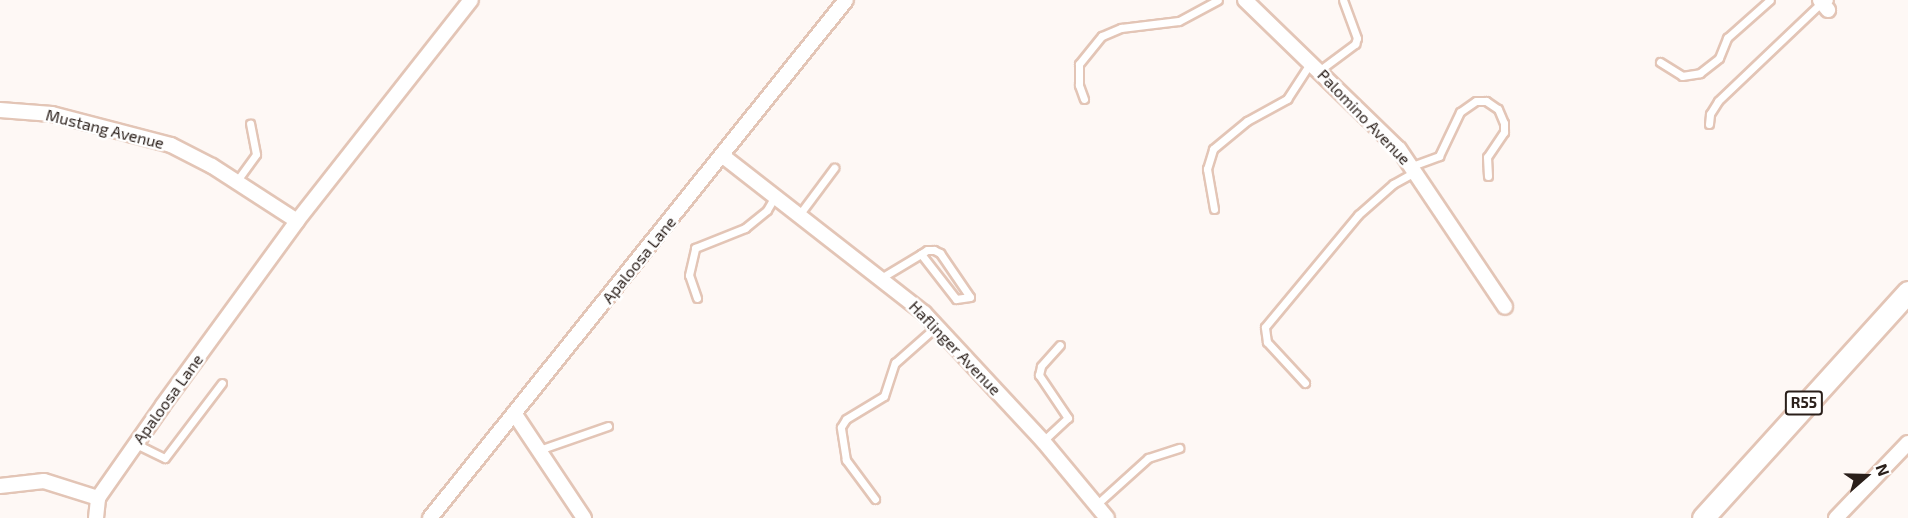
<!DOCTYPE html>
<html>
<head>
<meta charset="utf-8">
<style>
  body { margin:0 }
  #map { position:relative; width:1908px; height:518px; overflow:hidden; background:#fef8f5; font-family:"Exo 2",sans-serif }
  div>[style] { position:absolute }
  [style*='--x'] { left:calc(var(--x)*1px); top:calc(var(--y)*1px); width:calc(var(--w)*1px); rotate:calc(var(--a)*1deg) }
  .roads { filter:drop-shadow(2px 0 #e3c5b6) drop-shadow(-2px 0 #e3c5b6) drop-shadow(0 2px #e3c5b6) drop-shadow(0 -2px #e3c5b6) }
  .service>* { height:7px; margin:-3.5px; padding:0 3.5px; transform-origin:3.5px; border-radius:3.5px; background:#fff }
  .minor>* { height:14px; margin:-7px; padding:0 7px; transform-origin:7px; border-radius:7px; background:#fff }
  .primary>* { height:21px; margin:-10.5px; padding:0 10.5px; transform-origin:10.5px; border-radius:10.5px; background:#fff }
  span { translate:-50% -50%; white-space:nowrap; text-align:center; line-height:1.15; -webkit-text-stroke:5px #fff; paint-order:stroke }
  .shield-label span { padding:2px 4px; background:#fff; border:2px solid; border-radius:4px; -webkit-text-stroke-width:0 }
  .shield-label { font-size:15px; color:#2a1f1a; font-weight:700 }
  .street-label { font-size:16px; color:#2a1f1a }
  .north { position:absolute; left:1836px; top:446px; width:60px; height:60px; -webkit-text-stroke:4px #fff; paint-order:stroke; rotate:70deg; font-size:16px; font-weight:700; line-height:24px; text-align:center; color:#2a1f1a }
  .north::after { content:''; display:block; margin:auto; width:21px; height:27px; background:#2a1f1a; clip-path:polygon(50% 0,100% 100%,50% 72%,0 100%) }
</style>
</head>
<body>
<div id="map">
  <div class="roads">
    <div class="service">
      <i style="--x:1660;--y:62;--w:26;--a:32"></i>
      <i style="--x:1682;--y:76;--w:18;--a:-9"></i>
      <i style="--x:1700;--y:73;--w:24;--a:-38"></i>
      <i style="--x:1719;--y:58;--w:22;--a:-68"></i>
      <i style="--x:1727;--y:38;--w:57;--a:-41.5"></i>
      <i style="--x:1320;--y:70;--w:44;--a:-36.6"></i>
      <i style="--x:1355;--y:44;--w:6;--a:-72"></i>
      <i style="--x:1357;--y:38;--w:40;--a:-110.2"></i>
      <i style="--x:1084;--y:99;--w:15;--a:-110"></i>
      <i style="--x:1079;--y:85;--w:21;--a:-90"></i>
      <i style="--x:1079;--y:64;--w:36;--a:-51"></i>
      <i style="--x:1102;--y:36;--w:21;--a:-23"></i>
      <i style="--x:1121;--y:28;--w:58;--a:-6.9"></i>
      <i style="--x:1179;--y:21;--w:44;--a:-28.3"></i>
      <i style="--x:1709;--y:124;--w:10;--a:-84"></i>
      <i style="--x:1710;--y:114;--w:15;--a:-58"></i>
      <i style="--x:1718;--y:101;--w:144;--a:-43.6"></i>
      <i style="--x:1822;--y:2;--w:7;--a:-16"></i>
      <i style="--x:1412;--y:166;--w:29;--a:-20"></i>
      <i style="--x:1439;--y:156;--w:49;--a:-64.5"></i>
      <i style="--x:1460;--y:112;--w:19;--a:-35"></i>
      <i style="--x:1476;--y:101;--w:10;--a:0"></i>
      <i style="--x:1486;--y:101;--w:14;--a:34"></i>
      <i style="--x:1498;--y:109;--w:15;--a:67"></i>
      <i style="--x:1504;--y:123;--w:9;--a:90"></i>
      <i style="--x:1504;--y:132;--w:30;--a:124"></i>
      <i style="--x:1487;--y:157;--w:19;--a:87"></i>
      <i style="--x:236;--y:182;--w:34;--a:-54"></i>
      <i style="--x:256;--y:154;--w:31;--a:-101"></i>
      <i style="--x:1214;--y:209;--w:41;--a:-99.9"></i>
      <i style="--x:1207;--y:169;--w:21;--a:-73"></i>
      <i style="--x:1213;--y:149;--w:44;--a:-39.5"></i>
      <i style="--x:1247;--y:121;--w:46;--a:-28.8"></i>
      <i style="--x:1287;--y:99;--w:44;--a:-57"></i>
      <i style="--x:799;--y:215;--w:59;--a:-53.3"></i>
      <i style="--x:881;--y:278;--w:47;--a:-31"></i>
      <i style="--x:921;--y:254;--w:7;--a:-34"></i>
      <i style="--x:927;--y:250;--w:7;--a:0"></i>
      <i style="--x:934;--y:250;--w:7;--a:27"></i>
      <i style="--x:940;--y:253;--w:53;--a:55.7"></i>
      <i style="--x:970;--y:297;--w:14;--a:172"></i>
      <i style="--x:956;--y:299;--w:57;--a:-127.9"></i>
      <i style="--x:697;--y:298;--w:24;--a:-109"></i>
      <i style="--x:689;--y:275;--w:28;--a:-77"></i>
      <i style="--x:695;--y:248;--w:54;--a:-21.8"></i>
      <i style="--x:745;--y:228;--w:28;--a:-39"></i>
      <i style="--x:767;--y:210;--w:16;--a:-60"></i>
      <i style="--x:1305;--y:383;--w:56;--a:-132.8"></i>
      <i style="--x:1267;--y:342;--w:15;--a:-98"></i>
      <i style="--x:1265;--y:327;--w:146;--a:-50.3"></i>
      <i style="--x:1358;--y:215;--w:47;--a:-41.5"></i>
      <i style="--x:1393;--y:184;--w:25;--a:-29"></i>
      <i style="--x:1043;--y:441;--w:34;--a:-43"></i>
      <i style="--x:1068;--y:418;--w:52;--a:-124"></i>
      <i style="--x:1039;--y:375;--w:9;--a:-77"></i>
      <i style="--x:1041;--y:366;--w:28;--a:-48"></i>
      <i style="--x:136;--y:444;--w:32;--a:26"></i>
      <i style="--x:165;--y:458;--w:94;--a:-52.8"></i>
      <i style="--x:539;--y:450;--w:73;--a:-19.2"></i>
      <i style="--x:875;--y:499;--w:49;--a:-126.6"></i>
      <i style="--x:846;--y:460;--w:33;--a:-99"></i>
      <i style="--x:841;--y:427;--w:9;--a:-58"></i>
      <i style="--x:846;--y:419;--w:44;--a:-31.2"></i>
      <i style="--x:884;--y:396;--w:35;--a:-72"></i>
      <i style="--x:895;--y:363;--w:56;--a:-41.4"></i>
      <i style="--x:1096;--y:505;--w:70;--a:-42.1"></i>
      <i style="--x:1148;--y:458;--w:33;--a:-18"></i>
    </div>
    <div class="minor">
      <i style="--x:1245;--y:0;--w:214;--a:44.1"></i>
      <i style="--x:1399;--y:149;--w:190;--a:56.1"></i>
      <i style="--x:1820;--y:0;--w:13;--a:51"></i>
      <i style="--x:0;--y:110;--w:52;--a:4.4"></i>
      <i style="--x:52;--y:114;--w:123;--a:14.6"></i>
      <i style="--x:171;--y:145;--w:46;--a:27.1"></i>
      <i style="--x:212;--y:166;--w:101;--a:32.9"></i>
      <i style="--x:723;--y:156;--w:255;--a:38"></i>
      <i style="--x:924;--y:313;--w:175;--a:47.1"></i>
      <i style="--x:1043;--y:441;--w:100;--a:50.3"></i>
      <i style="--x:514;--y:413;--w:126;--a:56.3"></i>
      <i style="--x:0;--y:486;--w:44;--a:-6.5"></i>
      <i style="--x:44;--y:481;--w:57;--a:17.5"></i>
      <i style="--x:96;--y:518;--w:20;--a:-84"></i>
      <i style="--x:98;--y:498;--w:113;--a:-55"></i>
      <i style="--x:163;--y:405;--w:228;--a:-53.9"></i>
      <i style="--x:297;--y:221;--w:281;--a:-51.8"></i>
      <i style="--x:430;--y:518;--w:664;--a:-51.23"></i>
      <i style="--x:1836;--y:518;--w:104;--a:-46.2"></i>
    </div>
    <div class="primary">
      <i style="--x:1703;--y:518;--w:305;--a:-47.8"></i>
    </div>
  </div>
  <div class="shield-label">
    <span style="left:1804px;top:403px">R55</span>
  </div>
  <div class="street-label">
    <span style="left:1364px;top:117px;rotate:46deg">Palomino Avenue</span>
    <span style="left:105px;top:129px;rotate:14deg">Mustang Avenue</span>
    <span style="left:639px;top:260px;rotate:-51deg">Apaloosa Lane</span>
    <span style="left:955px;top:348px;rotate:46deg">Haflinger Avenue</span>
    <span style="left:168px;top:399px;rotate:-54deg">Apaloosa Lane</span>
  </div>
  <div class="north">N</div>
</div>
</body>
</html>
